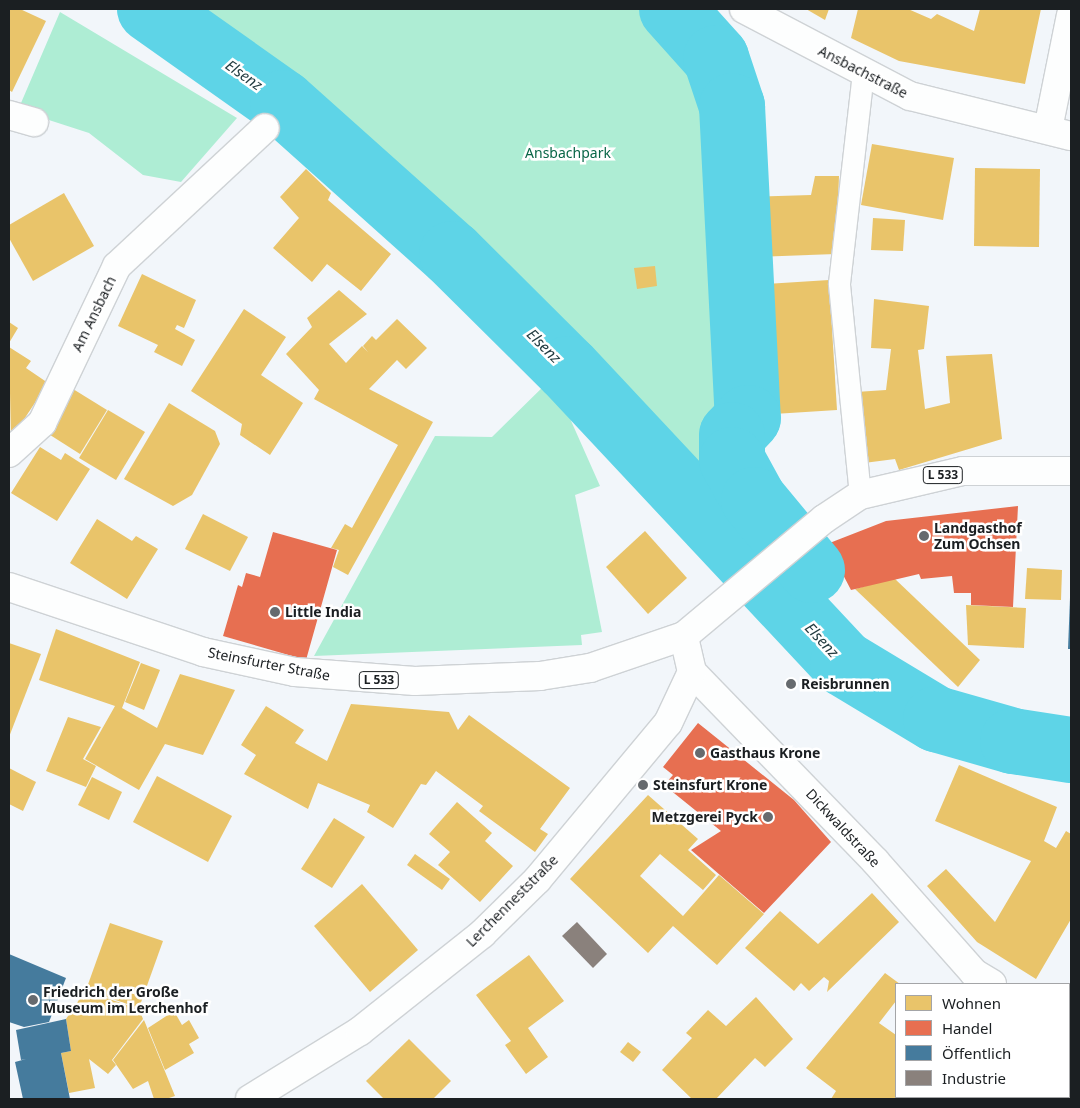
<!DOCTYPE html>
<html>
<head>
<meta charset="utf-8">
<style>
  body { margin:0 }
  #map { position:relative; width:1080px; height:1108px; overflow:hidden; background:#f2f6fa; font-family:"Noto Sans",sans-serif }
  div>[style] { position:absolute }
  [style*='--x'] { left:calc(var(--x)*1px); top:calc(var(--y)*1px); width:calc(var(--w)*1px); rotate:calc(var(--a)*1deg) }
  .green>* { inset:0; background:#aeedd4 }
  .homes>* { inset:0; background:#e9c46a }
  .shops>* { inset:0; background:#e76f51 }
  .public>* { inset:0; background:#457b9d }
  .industry>* { inset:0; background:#8a817c }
  .river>* { height:66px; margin:-33px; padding:0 33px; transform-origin:33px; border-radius:33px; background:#5ed4e7 }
  .roads { filter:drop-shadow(1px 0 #ced2d5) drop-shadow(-1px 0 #ced2d5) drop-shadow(0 1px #ced2d5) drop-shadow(0 -1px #ced2d5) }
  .service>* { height:21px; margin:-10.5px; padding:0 10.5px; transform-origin:10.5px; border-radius:10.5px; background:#fdfefe }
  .minor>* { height:28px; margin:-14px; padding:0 14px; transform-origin:14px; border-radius:14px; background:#fdfefe }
  .tertiary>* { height:28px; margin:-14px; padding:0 14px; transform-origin:14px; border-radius:14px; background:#fdfefe }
  .primary>* { height:28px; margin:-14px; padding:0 14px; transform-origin:14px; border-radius:14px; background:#fdfefe }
  .dots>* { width:14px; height:14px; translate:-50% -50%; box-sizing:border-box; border:2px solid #fff; border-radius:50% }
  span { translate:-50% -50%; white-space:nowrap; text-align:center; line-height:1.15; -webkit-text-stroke:5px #fff; paint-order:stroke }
  .shield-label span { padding:1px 4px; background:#fff; border:1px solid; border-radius:4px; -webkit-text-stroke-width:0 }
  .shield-label { font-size:12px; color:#1b1f22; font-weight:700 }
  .street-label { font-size:14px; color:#1b1f22 }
  .park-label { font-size:14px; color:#096647 }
  .poi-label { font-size:14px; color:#1b1f22; font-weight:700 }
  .left { translate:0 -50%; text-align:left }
  .right { translate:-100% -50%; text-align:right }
  .water-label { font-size:15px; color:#233c41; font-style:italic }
  .frame { position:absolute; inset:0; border:10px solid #1b1f22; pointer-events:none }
  .legend { position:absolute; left:895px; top:983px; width:175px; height:115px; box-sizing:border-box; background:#fff; border:1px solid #a4a5a7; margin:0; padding:6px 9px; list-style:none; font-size:15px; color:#1b1f22 }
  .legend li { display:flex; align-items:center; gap:10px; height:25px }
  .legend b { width:25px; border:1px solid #a4a5a7 }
</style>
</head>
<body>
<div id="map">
  <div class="green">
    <i style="clip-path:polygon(201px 9px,657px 9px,673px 18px,710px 64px,723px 474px,711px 506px,557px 340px)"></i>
    <i style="clip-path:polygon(60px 12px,237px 118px,181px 182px,143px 175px,89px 133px,18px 110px)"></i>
    <i style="clip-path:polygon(552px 378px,600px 486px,575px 495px,602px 632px,581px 635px,582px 645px,314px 656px,435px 436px,492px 437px)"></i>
  </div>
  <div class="homes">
    <i style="clip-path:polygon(9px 9px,20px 9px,46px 21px,12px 92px,9px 90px)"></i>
    <i style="clip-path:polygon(806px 9px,829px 9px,825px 20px)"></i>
    <i style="clip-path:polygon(858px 9px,908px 9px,931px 19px,937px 14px,974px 31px,980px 9px,1041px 9px,1025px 84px,899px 61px,851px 38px)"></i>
    <i style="clip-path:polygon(872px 144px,954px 158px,943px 220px,861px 205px)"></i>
    <i style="clip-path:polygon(975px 168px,1040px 169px,1039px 247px,974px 246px)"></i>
    <i style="clip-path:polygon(306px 169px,331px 193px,328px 200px,391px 254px,361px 291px,327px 264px,312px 282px,273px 248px,299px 218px,280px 197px)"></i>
    <i style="clip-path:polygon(815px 176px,839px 176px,836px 254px,752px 257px,750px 197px,811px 195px)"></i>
    <i style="clip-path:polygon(64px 193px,94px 246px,33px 281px,9px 238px,9px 225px)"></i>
    <i style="clip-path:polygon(873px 218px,905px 220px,903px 251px,871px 250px)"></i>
    <i style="clip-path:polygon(655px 266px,657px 286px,637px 289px,634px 268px)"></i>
    <i style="clip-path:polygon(142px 274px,196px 300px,184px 328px,177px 325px,175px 329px,195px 340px,182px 366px,154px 352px,158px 345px,118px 326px)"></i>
    <i style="clip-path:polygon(829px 280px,837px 410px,758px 415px,749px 285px)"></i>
    <i style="clip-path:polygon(339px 290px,367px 314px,329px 344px,346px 363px,362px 346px,368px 352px,363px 346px,372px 336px,376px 340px,397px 319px,427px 348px,406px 369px,397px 360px,369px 389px,433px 422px,348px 575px,333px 567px,339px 550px,331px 548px,345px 524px,352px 528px,398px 445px,314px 399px,319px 390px,286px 354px,312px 327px,307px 318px)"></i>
    <i style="clip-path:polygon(874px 299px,929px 306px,924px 349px,918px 350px,925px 409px,950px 403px,946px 356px,992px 354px,1002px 439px,899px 470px,895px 459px,864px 463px,856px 392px,886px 390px,891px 349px,871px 348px)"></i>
    <i style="clip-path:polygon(244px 309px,286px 337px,261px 375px,303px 403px,270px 455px,240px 435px,242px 424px,191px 391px)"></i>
    <i style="clip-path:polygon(9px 322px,18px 328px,9px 343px)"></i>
    <i style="clip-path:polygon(9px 347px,31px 361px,26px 368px,48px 383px,11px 439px)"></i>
    <i style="clip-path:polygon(73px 389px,107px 410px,80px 454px,47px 433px)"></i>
    <i style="clip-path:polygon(169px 403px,215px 431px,220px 444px,192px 495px,173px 506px,124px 479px)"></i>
    <i style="clip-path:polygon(108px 410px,145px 432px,116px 480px,79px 458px)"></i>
    <i style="clip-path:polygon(40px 447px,61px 460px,65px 453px,90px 469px,57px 521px,11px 493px)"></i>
    <i style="clip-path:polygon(203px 514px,248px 537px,230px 571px,185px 549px)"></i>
    <i style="clip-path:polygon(97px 519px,132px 541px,136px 536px,158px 549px,127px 599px,70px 563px)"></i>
    <i style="clip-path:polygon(645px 531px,687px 578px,648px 614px,606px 567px)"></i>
    <i style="clip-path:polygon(1027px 568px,1062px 570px,1061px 600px,1025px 599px)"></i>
    <i style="clip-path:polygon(894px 578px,980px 660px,958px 687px,855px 589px)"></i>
    <i style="clip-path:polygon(966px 605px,1026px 608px,1024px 648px,968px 645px)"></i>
    <i style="clip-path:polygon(56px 629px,140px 662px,122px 708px,157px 728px,180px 674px,235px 690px,203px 755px,165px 744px,139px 790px,85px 759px,115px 706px,39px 680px)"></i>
    <i style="clip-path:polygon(9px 643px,41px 654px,9px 737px)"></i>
    <i style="clip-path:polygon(141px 663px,160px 670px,144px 710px,125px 702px)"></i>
    <i style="clip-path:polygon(351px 704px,449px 712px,458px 730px,469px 715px,570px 788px,540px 829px,548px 834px,535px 852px,479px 811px,483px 806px,436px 771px,426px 785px,421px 784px,393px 828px,367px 812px,370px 805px,318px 783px,308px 809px,244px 774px,256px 755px,241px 745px,266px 706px,304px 730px,295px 743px,327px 761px)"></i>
    <i style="clip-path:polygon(68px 717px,101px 727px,83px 759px,96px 766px,86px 787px,46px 771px)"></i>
    <i style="clip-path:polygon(959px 765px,1057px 807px,1044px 841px,1056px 848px,1066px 831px,1071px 834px,1071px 919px,1036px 979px,977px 942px,927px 886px,946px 869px,995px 922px,1031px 861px,935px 821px)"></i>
    <i style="clip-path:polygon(9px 768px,36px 782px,23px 811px,9px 804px)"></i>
    <i style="clip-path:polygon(157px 776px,232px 816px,208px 862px,133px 822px)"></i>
    <i style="clip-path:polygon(92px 777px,122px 792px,109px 820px,78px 805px)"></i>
    <i style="clip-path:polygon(648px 795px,698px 839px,688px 850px,716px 875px,703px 890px,660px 854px,640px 876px,683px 916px,719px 875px,764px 914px,717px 965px,673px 926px,648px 953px,570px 879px)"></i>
    <i style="clip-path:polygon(457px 802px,492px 833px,485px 841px,513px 866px,480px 902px,438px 865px,450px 852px,429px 834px)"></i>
    <i style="clip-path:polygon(334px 818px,365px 837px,332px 888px,301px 869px)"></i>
    <i style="clip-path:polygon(415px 854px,450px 879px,442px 890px,407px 865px)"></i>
    <i style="clip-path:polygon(362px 884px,418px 950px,370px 992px,314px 926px)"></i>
    <i style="clip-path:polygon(872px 893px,899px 922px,827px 992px,829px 981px,824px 977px,809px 991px,801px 983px,794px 991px,745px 948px,780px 911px,818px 944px)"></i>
    <i style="clip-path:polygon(110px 923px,163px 941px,139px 1008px,86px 990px)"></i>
    <i style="clip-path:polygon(529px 955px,564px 1001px,528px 1028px,548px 1057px,526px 1074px,505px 1045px,511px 1041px,476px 995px)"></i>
    <i style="clip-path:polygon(885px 973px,900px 984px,896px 984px,896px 1001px,879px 1023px,896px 1035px,896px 1097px,949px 1099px,831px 1099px,836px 1091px,806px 1068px)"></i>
    <i style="clip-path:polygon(85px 991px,139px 1009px,143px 1019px,112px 1060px,116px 1065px,108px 1074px,89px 1059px,95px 1088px,69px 1093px,61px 1053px,71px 1051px,66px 1019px)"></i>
    <i style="clip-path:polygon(756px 997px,793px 1039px,765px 1067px,755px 1058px,716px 1099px,692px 1099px,662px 1070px,692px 1038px,686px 1033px,708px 1010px,726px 1026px)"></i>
    <i style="clip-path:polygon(174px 1011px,182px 1025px,189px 1020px,199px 1038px,189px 1044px,194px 1053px,165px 1070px,148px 1028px)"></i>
    <i style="clip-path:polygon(144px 1020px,175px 1096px,166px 1099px,154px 1099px,148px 1081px,133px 1089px,113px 1060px)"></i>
    <i style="clip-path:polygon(409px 1039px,451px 1081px,433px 1099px,384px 1099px,366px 1081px)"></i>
    <i style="clip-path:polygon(628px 1042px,641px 1052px,633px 1062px,620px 1052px)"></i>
  </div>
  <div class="shops">
    <i style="clip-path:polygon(1018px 506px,1013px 607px,971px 605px,971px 593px,954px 593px,952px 576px,921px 579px,919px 574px,851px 590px,827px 544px,886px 521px)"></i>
    <i style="clip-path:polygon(273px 532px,337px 550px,306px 660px,223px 636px,238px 585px,242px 587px,246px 573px,260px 577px)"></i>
    <i style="clip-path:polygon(698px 723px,794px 800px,831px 842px,764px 913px,691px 850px,721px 831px,664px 785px,673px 775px,663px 767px)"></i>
  </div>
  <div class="public">
    <i style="clip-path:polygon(1070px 598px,1071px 649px,1068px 649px)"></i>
    <i style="clip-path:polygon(9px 954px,66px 978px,49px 1022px,24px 1027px,9px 1022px)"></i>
    <i style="clip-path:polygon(66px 1019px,71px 1051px,61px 1053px,70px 1099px,23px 1099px,15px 1062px,26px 1059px,21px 1060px,16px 1030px)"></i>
  </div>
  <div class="industry">
    <i style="clip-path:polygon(577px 922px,607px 954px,593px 968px,562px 936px)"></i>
  </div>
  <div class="river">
    <i style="--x:150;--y:9;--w:163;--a:35.3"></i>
    <i style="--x:283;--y:103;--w:227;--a:41.8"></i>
    <i style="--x:452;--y:254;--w:163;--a:44.8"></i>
    <i style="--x:568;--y:369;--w:403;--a:46.9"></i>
    <i style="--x:843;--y:663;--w:109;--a:31.1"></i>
    <i style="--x:936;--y:719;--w:80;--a:15.9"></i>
    <i style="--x:1013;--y:741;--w:59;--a:8.8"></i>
    <i style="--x:672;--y:9;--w:66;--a:48.1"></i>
    <i style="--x:716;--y:58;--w:51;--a:71.6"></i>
    <i style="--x:732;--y:106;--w:312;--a:87.1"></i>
    <i style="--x:748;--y:418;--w:23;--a:133"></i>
    <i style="--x:732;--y:435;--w:25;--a:90"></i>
    <i style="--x:732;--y:460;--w:46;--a:61.2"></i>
    <i style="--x:754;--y:500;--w:91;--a:50.4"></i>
  </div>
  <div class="roads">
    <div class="service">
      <i style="--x:860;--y:495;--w:213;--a:-95.7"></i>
      <i style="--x:839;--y:283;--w:211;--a:-83.5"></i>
    </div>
    <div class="minor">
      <i style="--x:744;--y:9;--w:187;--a:27.7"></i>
      <i style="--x:910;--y:96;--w:166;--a:14"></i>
      <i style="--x:9;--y:115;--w:26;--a:16"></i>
      <i style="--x:1048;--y:129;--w:116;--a:-78.6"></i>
      <i style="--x:9;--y:453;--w:45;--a:-42.3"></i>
      <i style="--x:42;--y:423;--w:174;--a:-64.5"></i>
      <i style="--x:117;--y:266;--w:202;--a:-43"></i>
      <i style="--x:1022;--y:1099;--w:2;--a:-90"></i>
    </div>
    <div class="tertiary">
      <i style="--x:692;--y:672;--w:263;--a:45.9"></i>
      <i style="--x:875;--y:861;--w:149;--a:48.5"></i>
      <i style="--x:974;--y:973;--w:21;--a:31"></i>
      <i style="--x:1069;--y:1023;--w:2;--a:0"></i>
      <i style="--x:250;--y:1099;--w:129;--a:-31.7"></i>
      <i style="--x:360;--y:1031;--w:156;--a:-38.5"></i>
      <i style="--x:482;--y:934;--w:77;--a:-44.5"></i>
      <i style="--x:537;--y:880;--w:204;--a:-50.2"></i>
      <i style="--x:668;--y:723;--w:56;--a:-64.8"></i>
      <i style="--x:692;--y:672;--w:37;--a:-103"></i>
    </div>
    <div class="primary">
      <i style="--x:9;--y:587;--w:205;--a:18.5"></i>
      <i style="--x:203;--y:652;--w:94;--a:12.3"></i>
      <i style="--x:295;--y:672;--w:120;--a:4.3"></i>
      <i style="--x:415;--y:681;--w:125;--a:-2.3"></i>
      <i style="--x:540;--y:676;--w:51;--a:-9.1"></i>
      <i style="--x:590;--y:668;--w:99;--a:-18.8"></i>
      <i style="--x:684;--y:636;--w:182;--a:-39.9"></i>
      <i style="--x:824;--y:519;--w:43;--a:-33.7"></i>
      <i style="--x:860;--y:495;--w:106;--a:-13.1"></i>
      <i style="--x:963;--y:471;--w:108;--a:0"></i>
    </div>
  </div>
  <div class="dots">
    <i style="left:924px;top:536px;background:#666a6e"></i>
    <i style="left:275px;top:612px;background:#666a6e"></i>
    <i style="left:791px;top:684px;background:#666a6e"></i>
    <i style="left:700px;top:753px;background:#666a6e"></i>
    <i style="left:643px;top:785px;background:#666a6e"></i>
    <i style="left:768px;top:817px;background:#666a6e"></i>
    <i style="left:33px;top:1000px;background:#666a6e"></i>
  </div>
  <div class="shield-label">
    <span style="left:943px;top:475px">L 533</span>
    <span style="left:379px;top:680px">L 533</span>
  </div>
  <div class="street-label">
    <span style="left:863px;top:72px;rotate:27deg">Ansbachstraße</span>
    <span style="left:94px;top:314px;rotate:-64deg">Am Ansbach</span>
    <span style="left:269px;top:664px;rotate:11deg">Steinsfurter Straße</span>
    <span style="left:843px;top:828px;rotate:47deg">Dickwaldstraße</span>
    <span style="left:512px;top:901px;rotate:-45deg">Lerchenneststraße</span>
  </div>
  <div class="park-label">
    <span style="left:568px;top:153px">Ansbachpark</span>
  </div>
  <div class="poi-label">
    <span class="left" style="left:934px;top:536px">Landgasthof<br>Zum Ochsen</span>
    <span class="left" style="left:285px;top:612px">Little India</span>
    <span class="left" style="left:801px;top:684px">Reisbrunnen</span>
    <span class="left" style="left:710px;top:753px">Gasthaus Krone</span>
    <span class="left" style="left:653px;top:785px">Steinsfurt Krone</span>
    <span class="right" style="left:758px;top:817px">Metzgerei Pyck</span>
    <span class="left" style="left:43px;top:1000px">Friedrich der Große<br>Museum im Lerchenhof</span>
  </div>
  <div class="water-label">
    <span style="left:244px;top:75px;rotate:35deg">Elsenz</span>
    <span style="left:544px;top:346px;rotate:45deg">Elsenz</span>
    <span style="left:822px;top:640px;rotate:47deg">Elsenz</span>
  </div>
  <div class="frame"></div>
  <ul class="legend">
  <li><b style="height:14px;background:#e9c46a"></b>Wohnen</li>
  <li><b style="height:14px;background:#e76f51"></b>Handel</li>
  <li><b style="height:14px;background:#457b9d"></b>Öffentlich</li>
  <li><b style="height:14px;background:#8a817c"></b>Industrie</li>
  </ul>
</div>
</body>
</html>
